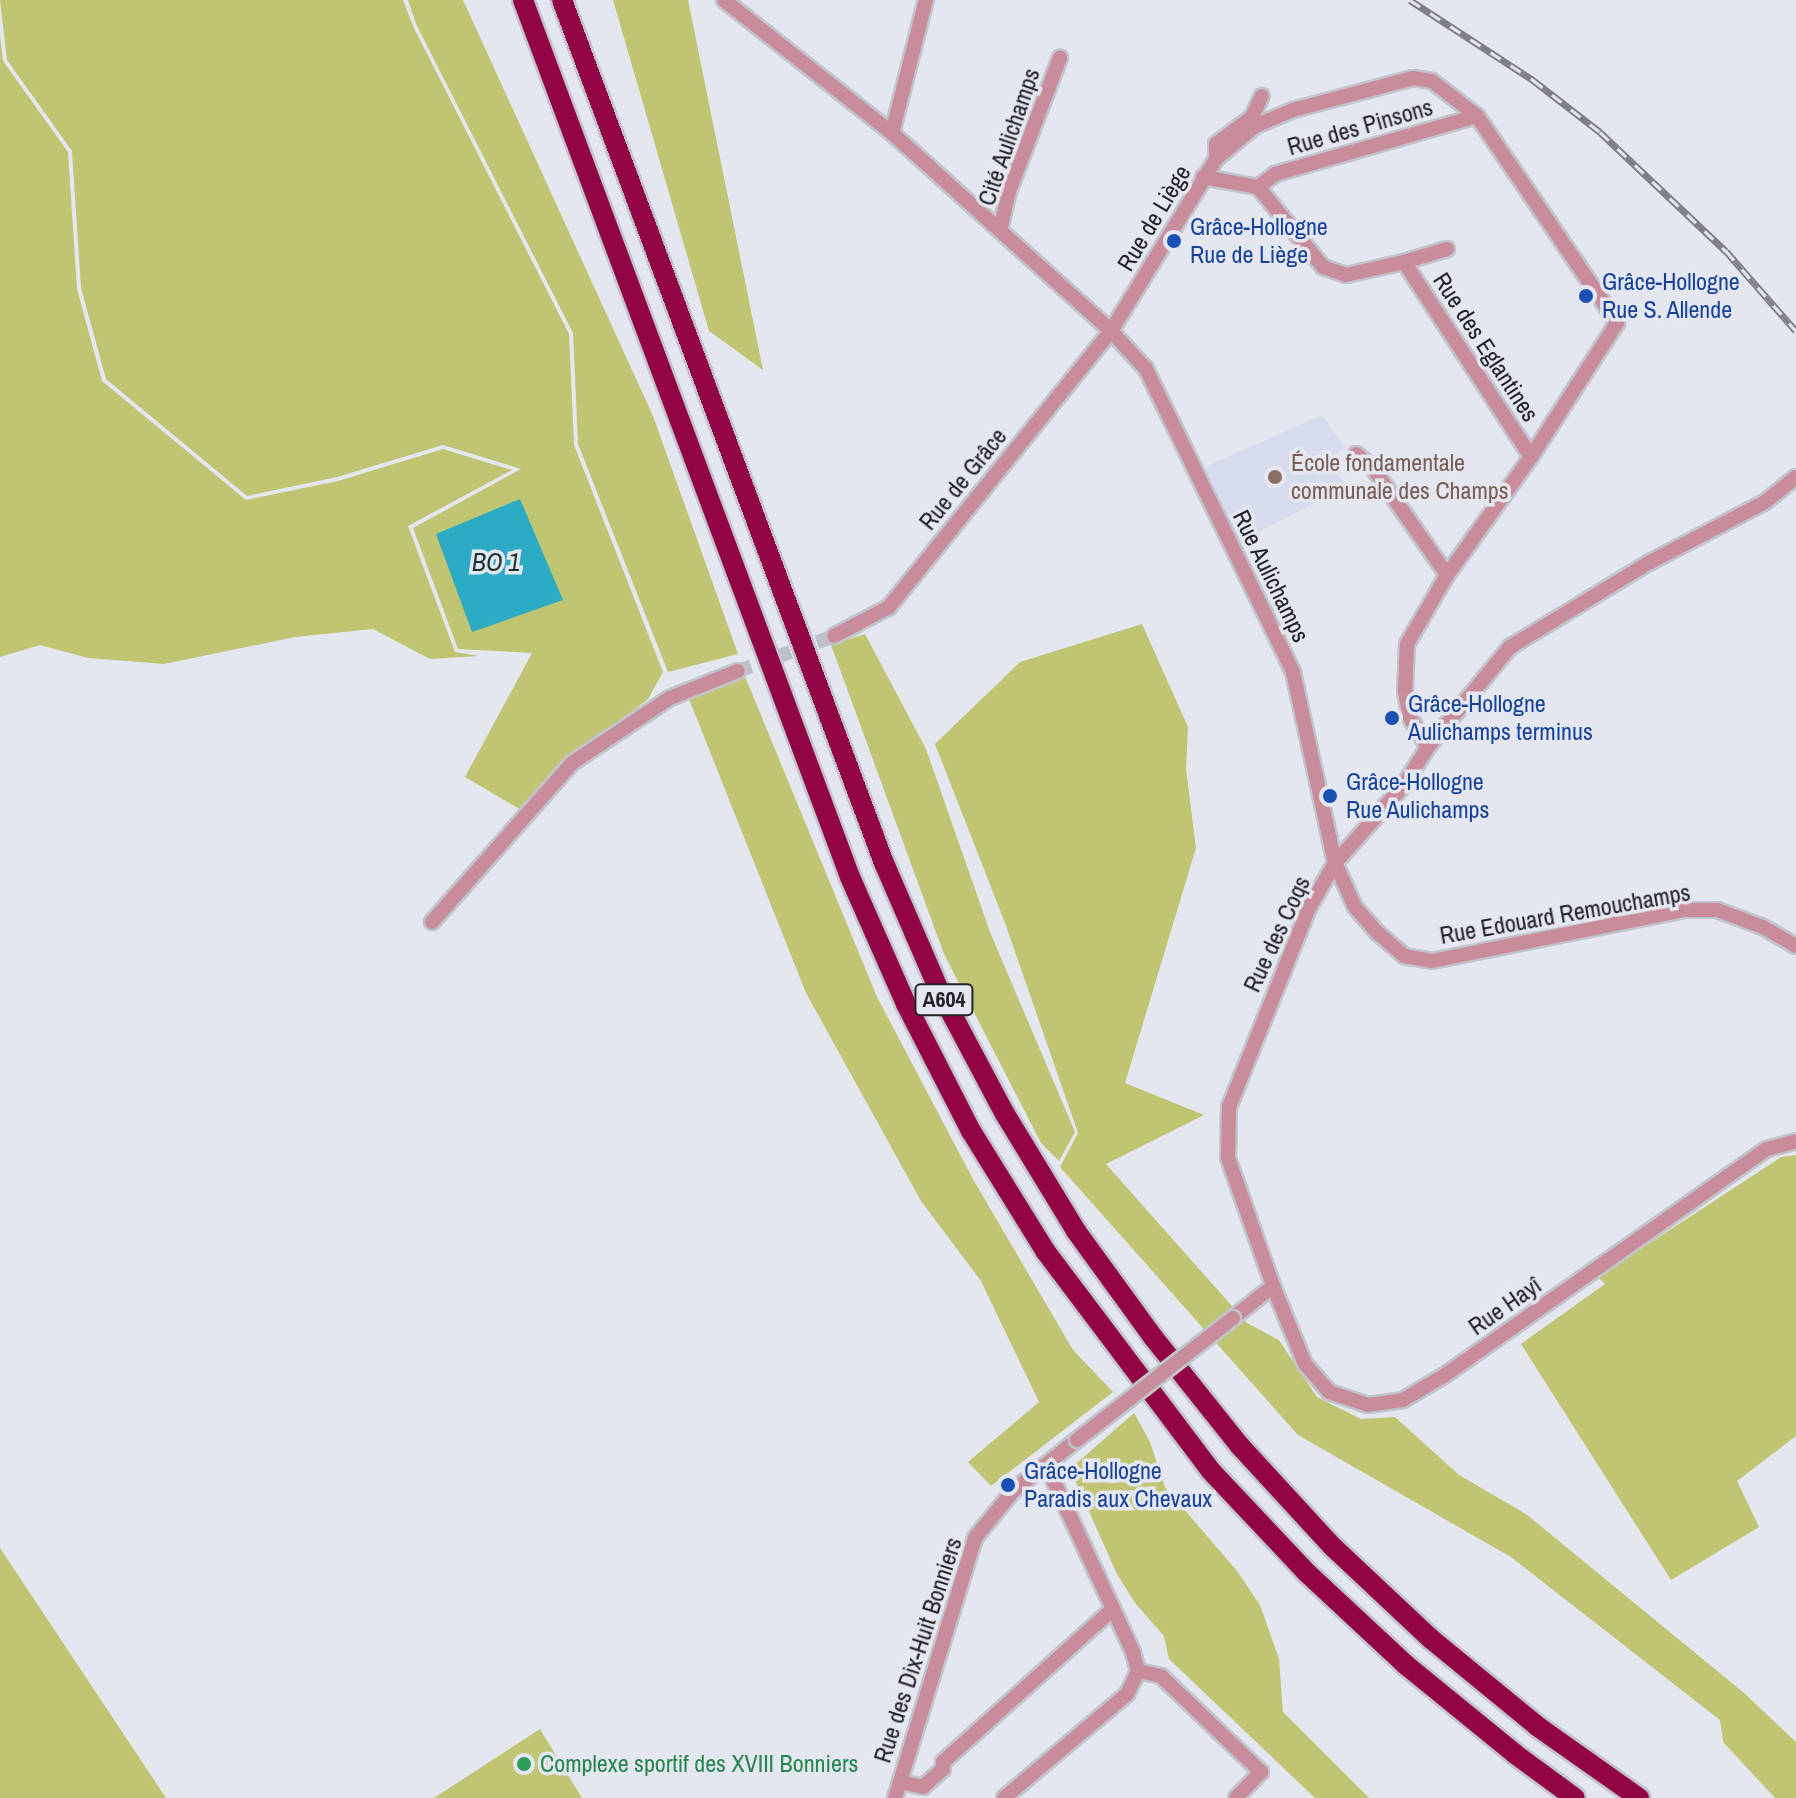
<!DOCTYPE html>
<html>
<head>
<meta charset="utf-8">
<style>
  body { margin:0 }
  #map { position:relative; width:1796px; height:1798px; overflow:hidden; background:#e4e7f0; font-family:"Archivo Narrow",sans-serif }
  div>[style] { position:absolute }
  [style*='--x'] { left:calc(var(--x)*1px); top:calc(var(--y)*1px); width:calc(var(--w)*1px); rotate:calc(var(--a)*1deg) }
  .built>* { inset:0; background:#d7dcec }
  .green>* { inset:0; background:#bfc572 }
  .water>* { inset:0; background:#2daac4 }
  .minor-tunnel>* { height:14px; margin-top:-7px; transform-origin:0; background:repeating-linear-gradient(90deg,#bdc0c8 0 14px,transparent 0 21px) }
  .roads { filter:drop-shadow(2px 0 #c1c4cc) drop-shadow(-2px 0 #c1c4cc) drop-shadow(0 2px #c1c4cc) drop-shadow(0 -2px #c1c4cc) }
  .minor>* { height:14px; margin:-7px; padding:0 7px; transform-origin:7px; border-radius:7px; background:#c98c9a }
  .highway>* { height:20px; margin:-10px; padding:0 10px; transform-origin:10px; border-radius:10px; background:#930444 }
  .rail>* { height:7px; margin-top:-3.5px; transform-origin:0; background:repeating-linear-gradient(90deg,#e4e7f0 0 12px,#7f8187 0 24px); box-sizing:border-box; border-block:2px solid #7f8187 }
  .bridges { filter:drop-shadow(2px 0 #c1c4cc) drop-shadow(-2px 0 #c1c4cc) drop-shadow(0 2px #c1c4cc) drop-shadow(0 -2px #c1c4cc) }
  .minor-bridge>* { height:14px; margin:-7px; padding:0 7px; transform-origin:7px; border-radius:7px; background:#c98c9a }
  .dots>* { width:22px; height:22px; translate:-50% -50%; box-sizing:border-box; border:4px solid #e4e7f0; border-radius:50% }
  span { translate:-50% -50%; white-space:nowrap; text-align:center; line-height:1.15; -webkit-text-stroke:7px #e4e7f0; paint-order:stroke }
  .shield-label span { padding:2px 6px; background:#e4e7f0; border:2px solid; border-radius:6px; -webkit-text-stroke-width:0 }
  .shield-label { font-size:22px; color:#212226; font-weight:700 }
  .street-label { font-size:24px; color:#212226 }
  .transit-label { font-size:24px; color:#164399 }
  .left { translate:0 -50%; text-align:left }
  .education-label { font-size:24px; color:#785e54 }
  .leisure-label { font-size:24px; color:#27864d }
  .water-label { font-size:26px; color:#1c3136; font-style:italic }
</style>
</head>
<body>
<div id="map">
  <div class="built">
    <i style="clip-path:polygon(1322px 415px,1345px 447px,1330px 459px,1346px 487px,1240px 541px,1205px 467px)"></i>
  </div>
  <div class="green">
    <i style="clip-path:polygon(0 0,403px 0,413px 26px,569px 334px,574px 445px,663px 672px,648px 699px,569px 760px,521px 810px,465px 777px,532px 653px,458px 649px,413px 528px,521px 469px,443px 445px,337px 477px,247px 496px,106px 379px,81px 288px,72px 151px,7px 60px)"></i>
    <i style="clip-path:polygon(408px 0,463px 0,653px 416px,738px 654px,668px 672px,578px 444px,573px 333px,416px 24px)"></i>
    <i style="clip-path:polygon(613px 0,688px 0,763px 370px,709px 331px)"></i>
    <i style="clip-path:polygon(0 35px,3px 61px,68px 152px,77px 289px,102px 381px,246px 500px,338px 481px,443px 449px,512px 470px,408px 526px,455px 652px,479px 656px,430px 659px,373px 629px,295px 637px,164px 664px,88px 658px,40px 645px,0 657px)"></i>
    <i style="clip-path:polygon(1142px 624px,1188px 727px,1186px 769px,1196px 848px,1125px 1083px,1204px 1115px,1106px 1164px,1247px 1323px,1279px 1340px,1317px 1397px,1361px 1419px,1395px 1417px,1459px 1475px,1526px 1514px,1744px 1693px,1796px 1742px,1796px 1798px,1775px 1798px,1723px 1742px,1720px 1720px,1511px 1557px,1298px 1435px,1060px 1167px,1078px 1133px,1005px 923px,935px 744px,1020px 662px)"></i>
    <i style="clip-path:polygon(865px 634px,926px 749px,990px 932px,1075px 1132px,1059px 1161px,1041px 1143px,944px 954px,831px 645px)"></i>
    <i style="clip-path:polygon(744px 674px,877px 997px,974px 1181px,1073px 1350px,1113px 1392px,991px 1486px,968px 1462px,1039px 1402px,981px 1281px,921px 1201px,806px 993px,689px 699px)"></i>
    <i style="clip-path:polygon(1796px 1155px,1796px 1436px,1737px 1481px,1759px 1527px,1671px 1580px,1521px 1344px,1605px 1284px,1598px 1277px,1781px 1157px)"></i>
    <i style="clip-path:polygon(1134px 1413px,1150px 1442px,1165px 1487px,1237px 1571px,1260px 1605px,1279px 1659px,1283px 1712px,1369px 1798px,1315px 1798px,1169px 1659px,1164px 1636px,1135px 1603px,1117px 1574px,1070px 1469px)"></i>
    <i style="clip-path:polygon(0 1548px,166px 1798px,0 1798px)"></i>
    <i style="clip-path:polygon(540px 1729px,582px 1798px,434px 1798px)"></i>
  </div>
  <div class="water">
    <i style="clip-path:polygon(520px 499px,563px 600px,472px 632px,436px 534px)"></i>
  </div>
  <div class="minor-tunnel">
    <i style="--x:738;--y:671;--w:102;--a:-20"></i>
  </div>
  <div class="roads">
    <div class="minor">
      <i style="--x:724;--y:0;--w:214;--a:38.4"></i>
      <i style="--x:892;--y:133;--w:295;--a:42.1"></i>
      <i style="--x:1111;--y:331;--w:52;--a:47.4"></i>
      <i style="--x:1146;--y:369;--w:337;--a:64.1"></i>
      <i style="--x:1293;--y:672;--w:196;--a:77.6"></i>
      <i style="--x:1335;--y:863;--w:48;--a:65.6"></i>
      <i style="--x:1355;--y:907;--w:35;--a:49"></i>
      <i style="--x:1378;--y:933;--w:35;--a:41"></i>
      <i style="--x:1404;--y:956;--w:28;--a:10"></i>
      <i style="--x:1432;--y:961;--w:258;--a:-11.4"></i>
      <i style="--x:1685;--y:910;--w:32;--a:0"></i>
      <i style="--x:1717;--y:910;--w:49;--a:20.3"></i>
      <i style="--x:1763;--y:927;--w:38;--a:30"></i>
      <i style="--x:892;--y:133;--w:137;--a:-75.7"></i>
      <i style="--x:1216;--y:159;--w:15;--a:-90"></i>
      <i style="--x:1216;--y:144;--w:45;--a:-36.9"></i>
      <i style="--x:1252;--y:117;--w:23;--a:-65"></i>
      <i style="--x:1203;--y:177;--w:56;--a:10.3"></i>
      <i style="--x:1258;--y:187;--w:103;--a:50.9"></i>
      <i style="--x:1323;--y:267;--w:24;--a:19"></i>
      <i style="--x:1346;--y:275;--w:59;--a:-12.6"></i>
      <i style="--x:1404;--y:262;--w:233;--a:56.9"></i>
      <i style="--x:1258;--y:187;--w:21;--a:-37"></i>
      <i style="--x:1275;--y:174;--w:210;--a:-16"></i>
      <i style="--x:1000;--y:230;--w:37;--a:-77"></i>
      <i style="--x:1008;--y:194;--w:146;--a:-69.1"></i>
      <i style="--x:1404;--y:262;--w:45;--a:-16.8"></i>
      <i style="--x:1356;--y:454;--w:22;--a:39"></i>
      <i style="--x:1373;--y:468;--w:130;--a:55.3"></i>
      <i style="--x:1796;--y:477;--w:40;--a:141"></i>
      <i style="--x:1765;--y:502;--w:130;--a:152.4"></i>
      <i style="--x:1650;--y:562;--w:164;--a:148.7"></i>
      <i style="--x:1510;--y:647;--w:129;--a:129.4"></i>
      <i style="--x:1428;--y:747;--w:46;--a:122.7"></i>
      <i style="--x:1403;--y:786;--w:103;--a:131.4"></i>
      <i style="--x:1335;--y:863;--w:52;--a:120"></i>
      <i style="--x:1309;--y:908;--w:214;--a:111.9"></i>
      <i style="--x:1229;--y:1107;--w:51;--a:91.1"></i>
      <i style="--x:1228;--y:1158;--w:136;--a:70.6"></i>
      <i style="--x:1273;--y:1286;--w:84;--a:67.7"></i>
      <i style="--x:1305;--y:1364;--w:37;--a:49"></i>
      <i style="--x:1329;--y:1392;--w:41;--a:18.4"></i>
      <i style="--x:1368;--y:1405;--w:35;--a:-8"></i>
      <i style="--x:1403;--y:1400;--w:49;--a:-30.8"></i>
      <i style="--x:1445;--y:1375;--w:393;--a:-35.1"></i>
      <i style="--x:1767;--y:1149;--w:30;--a:-15"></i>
      <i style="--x:834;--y:636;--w:62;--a:-27.8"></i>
      <i style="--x:889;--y:607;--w:354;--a:-51.2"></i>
      <i style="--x:1111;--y:331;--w:202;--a:-58.6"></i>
      <i style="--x:1216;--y:159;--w:51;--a:-40.2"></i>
      <i style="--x:1255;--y:126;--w:41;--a:-22.8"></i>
      <i style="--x:1293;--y:110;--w:124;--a:-14.9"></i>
      <i style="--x:1413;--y:78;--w:19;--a:9"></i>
      <i style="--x:1432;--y:81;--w:57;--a:37.9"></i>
      <i style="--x:1477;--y:116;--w:250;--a:55.9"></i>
      <i style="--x:1617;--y:323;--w:159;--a:122.7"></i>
      <i style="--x:1531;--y:457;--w:145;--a:125.4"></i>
      <i style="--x:1447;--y:575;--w:80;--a:120.1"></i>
      <i style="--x:1407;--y:644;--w:48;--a:92.4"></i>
      <i style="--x:1405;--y:692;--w:26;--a:79"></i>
      <i style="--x:1410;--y:718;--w:34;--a:58"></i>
      <i style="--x:432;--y:922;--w:212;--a:-48.6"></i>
      <i style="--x:572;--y:763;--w:118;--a:-33.6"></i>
      <i style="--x:670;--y:698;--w:73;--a:-21.7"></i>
      <i style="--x:1233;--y:1318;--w:51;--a:-38.7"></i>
      <i style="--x:1138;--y:1671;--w:24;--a:12"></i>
      <i style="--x:1161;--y:1676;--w:139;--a:43.8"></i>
      <i style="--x:1261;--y:1772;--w:36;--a:134"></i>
      <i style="--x:900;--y:1782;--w:24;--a:12"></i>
      <i style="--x:923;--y:1787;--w:27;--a:-42"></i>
      <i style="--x:943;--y:1769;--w:7;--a:-90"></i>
      <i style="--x:943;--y:1762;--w:229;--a:-42"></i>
      <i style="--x:895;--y:1798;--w:272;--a:-72.9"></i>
      <i style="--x:975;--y:1538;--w:60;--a:-51"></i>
      <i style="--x:1013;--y:1491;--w:82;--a:-38.6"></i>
      <i style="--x:1004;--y:1798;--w:161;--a:-40.2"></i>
      <i style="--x:1127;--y:1694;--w:25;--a:-64"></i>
      <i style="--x:1138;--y:1671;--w:20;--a:-105"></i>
      <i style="--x:1133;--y:1652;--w:206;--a:-114.9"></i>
    </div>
    <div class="highway">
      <i style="--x:523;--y:0;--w:936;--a:69.55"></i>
      <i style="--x:850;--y:877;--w:139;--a:66.2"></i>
      <i style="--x:906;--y:1004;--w:143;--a:62.9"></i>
      <i style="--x:971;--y:1131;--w:142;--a:58.2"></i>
      <i style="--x:1046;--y:1252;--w:273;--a:53"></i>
      <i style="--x:1210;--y:1470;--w:140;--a:46.7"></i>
      <i style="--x:1306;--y:1572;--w:137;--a:42.9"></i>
      <i style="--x:1406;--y:1665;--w:141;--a:39.2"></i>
      <i style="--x:1515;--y:1754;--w:74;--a:36.3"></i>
      <i style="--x:562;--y:0;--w:921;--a:69.54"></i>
      <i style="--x:884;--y:863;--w:138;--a:66.6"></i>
      <i style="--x:939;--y:990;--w:140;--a:62"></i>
      <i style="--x:1005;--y:1114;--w:137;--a:58.7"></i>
      <i style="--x:1076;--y:1231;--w:131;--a:54"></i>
      <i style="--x:1153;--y:1337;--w:139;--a:51.4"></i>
      <i style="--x:1240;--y:1446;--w:137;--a:47.4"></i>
      <i style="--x:1333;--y:1547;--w:133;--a:43.2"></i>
      <i style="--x:1430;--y:1638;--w:139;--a:39.4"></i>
      <i style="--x:1537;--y:1726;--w:125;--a:35.2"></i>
    </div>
  </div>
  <div class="rail">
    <i style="--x:1410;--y:0;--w:147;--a:33"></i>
    <i style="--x:1533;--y:80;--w:85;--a:37.8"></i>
    <i style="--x:1600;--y:132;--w:173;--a:43.4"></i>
    <i style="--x:1726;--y:251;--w:106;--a:48.8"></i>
  </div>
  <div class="bridges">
    <div class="minor-bridge">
      <i style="--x:1077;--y:1440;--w:198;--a:-38"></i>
    </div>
  </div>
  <div class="dots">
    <i style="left:1174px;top:241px;background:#1a4fb4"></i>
    <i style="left:1586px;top:296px;background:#1a4fb4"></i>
    <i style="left:1275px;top:477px;background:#8d6e63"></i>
    <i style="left:1392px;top:718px;background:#1a4fb4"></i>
    <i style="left:1330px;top:796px;background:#1a4fb4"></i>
    <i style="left:1008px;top:1485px;background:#1a4fb4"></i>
    <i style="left:524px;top:1764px;background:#2e9e5b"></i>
  </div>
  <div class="shield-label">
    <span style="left:944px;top:1000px">A604</span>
  </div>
  <div class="street-label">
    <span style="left:1360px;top:127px;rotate:-16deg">Rue des Pinsons</span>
    <span style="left:1009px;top:137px;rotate:-71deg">Cité Aulichamps</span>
    <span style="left:1154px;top:218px;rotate:-59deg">Rue de Liège</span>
    <span style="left:1486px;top:347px;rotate:57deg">Rue des Eglantines</span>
    <span style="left:963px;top:479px;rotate:-51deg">Rue de Grâce</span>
    <span style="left:1271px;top:576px;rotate:64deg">Rue Aulichamps</span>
    <span style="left:1565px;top:914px;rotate:-10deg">Rue Edouard Remouchamps</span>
    <span style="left:1277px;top:934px;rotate:-65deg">Rue des Coqs</span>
    <span style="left:1505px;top:1306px;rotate:-35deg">Rue Hayî</span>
    <span style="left:918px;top:1650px;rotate:-72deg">Rue des Dix-Huit Bonniers</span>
  </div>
  <div class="transit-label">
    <span class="left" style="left:1190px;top:241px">Grâce-Hollogne<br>Rue de Liège</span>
    <span class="left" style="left:1602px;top:296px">Grâce-Hollogne<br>Rue S. Allende</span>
    <span class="left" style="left:1408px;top:718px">Grâce-Hollogne<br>Aulichamps terminus</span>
    <span class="left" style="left:1346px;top:796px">Grâce-Hollogne<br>Rue Aulichamps</span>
    <span class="left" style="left:1024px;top:1485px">Grâce-Hollogne<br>Paradis aux Chevaux</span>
  </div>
  <div class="education-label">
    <span class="left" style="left:1291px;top:477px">École fondamentale<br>communale des Champs</span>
  </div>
  <div class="leisure-label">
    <span class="left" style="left:540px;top:1764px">Complexe sportif des XVIII Bonniers</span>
  </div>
  <div class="water-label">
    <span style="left:496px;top:562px">BO 1</span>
  </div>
</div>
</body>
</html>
